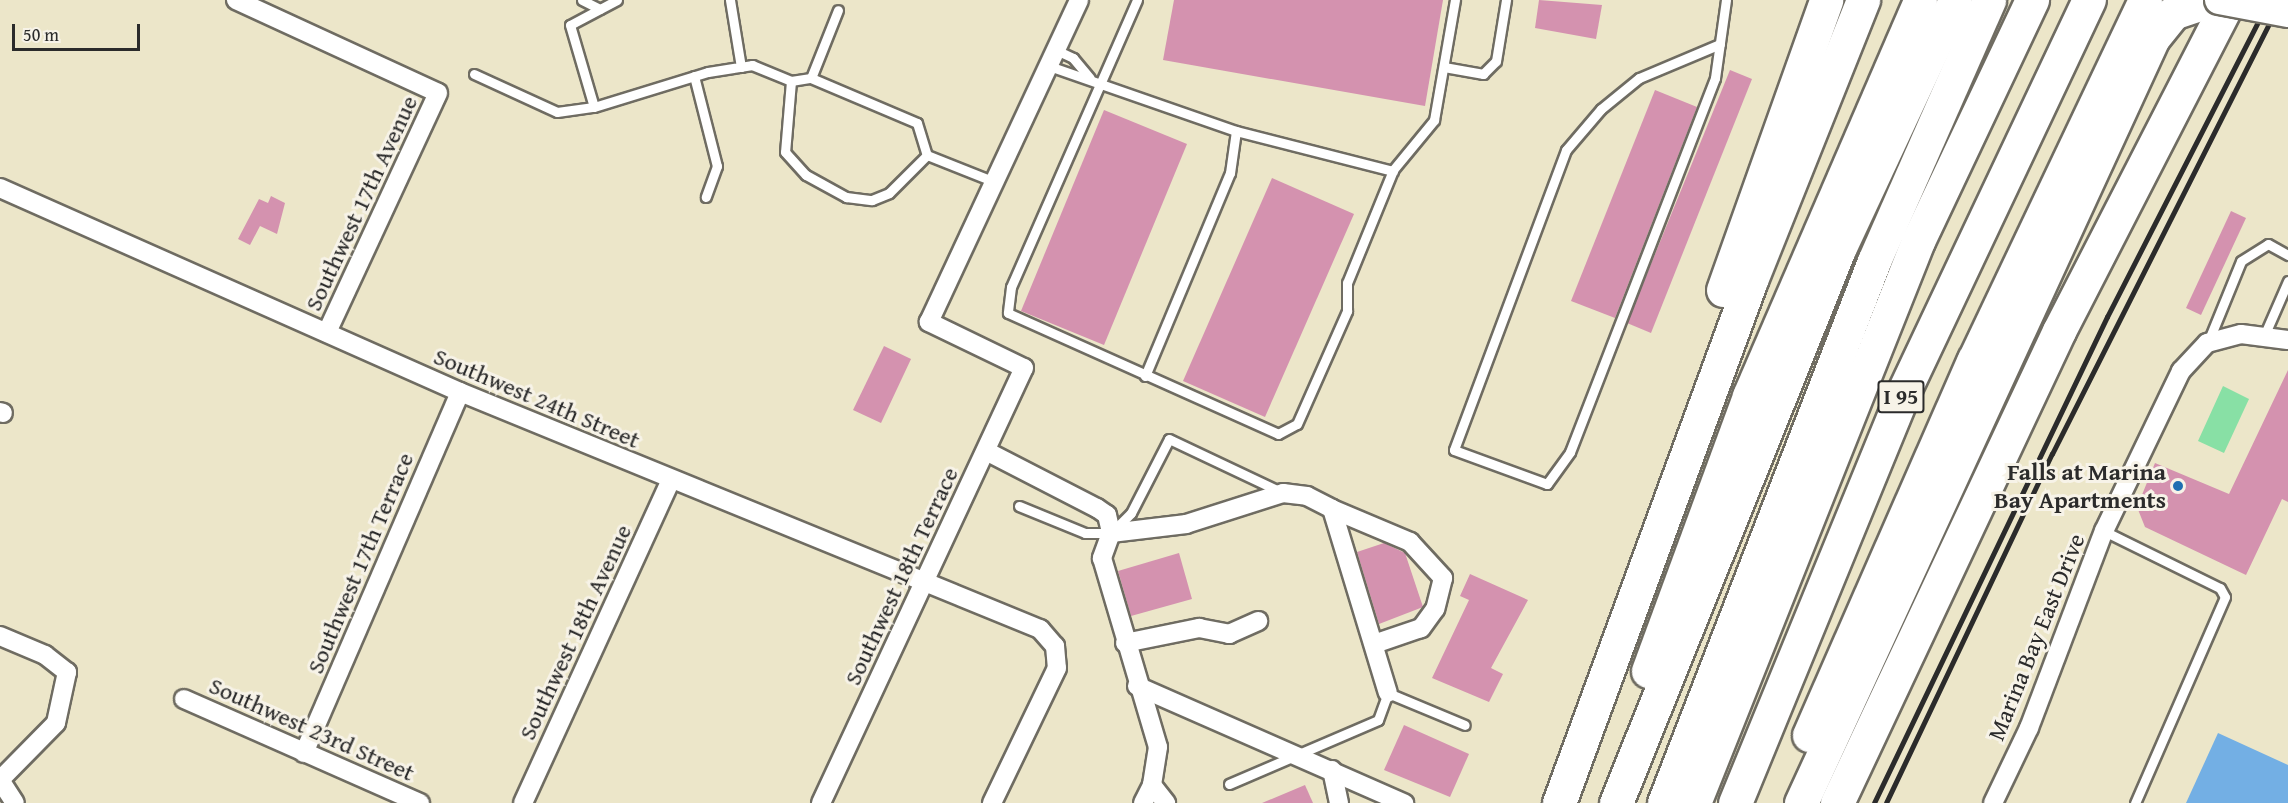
<!DOCTYPE html>
<html>
<head>
<meta charset="utf-8">
<style>
  body { margin:0 }
  #map { position:relative; width:2288px; height:803px; overflow:hidden; background:#ece6c9; font-family:"Gentium Book Plus",serif }
  div>[style] { position:absolute }
  [style*='--x'] { left:calc(var(--x)*1px); top:calc(var(--y)*1px); width:calc(var(--w)*1px); rotate:calc(var(--a)*1deg) }
  .green>* { inset:0; background:#88e0a5 }
  .water>* { inset:0; background:#73afe4 }
  .building>* { inset:0; background:#d492af }
  .roads { filter:drop-shadow(2px 0 #6f6c62) drop-shadow(-2px 0 #6f6c62) drop-shadow(0 2px #6f6c62) drop-shadow(0 -2px #6f6c62) }
  .service>* { height:9px; margin:-4.5px; padding:0 4.5px; transform-origin:4.5px; border-radius:4.5px; background:#fff }
  .minor>* { height:18px; margin:-9px; padding:0 9px; transform-origin:9px; border-radius:9px; background:#fff }
  .motorway>* { height:33px; margin:-16.5px; padding:0 16.5px; transform-origin:16.5px; border-radius:16.5px; background:#fff }
  .rail>* { height:4.5px; margin:-2.25px; padding:0 2.25px; transform-origin:2.25px; border-radius:2.25px; background:#2b2b2b }
  .bridges { filter:drop-shadow(2px 0 #6f6c62) drop-shadow(-2px 0 #6f6c62) drop-shadow(0 2px #6f6c62) drop-shadow(0 -2px #6f6c62) }
  .primary-bridge>* { height:28px; margin:-14px; padding:0 14px; transform-origin:14px; border-radius:14px; background:#fff }
  .dots>* { width:16px; height:16px; translate:-50% -50%; box-sizing:border-box; border:3px solid #f7f3e8; border-radius:50% }
  span { translate:-50% -50%; white-space:nowrap; text-align:center; line-height:1.15; -webkit-text-stroke:6px #f7f3e8; paint-order:stroke }
  .shield-label span { padding:2px 4px; background:#f7f3e8; border:2px solid; border-radius:4px; -webkit-text-stroke-width:0 }
  .shield-label { font-size:22px; color:#2b2b2b; font-weight:700 }
  .street-label { font-size:24px; color:#2b2b2b }
  .poi-label { font-size:24px; color:#2b2b2b; font-weight:700 }
  .right { translate:-100% -50%; text-align:right }
  .scale { position:absolute; left:12px; top:24px; width:128px; height:27px; box-sizing:border-box; border:3px solid #2b2b2b; border-top:0; padding-left:8px; font-size:18px; line-height:21px; white-space:nowrap; color:#2b2b2b; -webkit-text-stroke:4px #f7f3e8; paint-order:stroke }
</style>
</head>
<body>
<div id="map">
  <div class="green">
    <i style="clip-path:polygon(2223px 386px,2249px 399px,2224px 453px,2198px 441px)"></i>
  </div>
  <div class="water">
    <i style="clip-path:polygon(2218px 733px,2288px 765px,2288px 803px,2186px 803px)"></i>
  </div>
  <div class="building">
    <i style="clip-path:polygon(1174px 0,1443px 0,1425px 106px,1163px 60px)"></i>
    <i style="clip-path:polygon(1539px 0,1602px 5px,1596px 39px,1535px 28px)"></i>
    <i style="clip-path:polygon(1730px 70px,1752px 79px,1651px 333px,1627px 323px)"></i>
    <i style="clip-path:polygon(1655px 90px,1697px 107px,1615px 318px,1571px 301px)"></i>
    <i style="clip-path:polygon(1104px 110px,1187px 144px,1104px 345px,1021px 311px)"></i>
    <i style="clip-path:polygon(1272px 178px,1354px 214px,1265px 417px,1183px 381px)"></i>
    <i style="clip-path:polygon(271px 196px,285px 203px,277px 234px,260px 226px,250px 245px,238px 239px,259px 199px,268px 203px)"></i>
    <i style="clip-path:polygon(2231px 211px,2246px 218px,2201px 315px,2186px 308px)"></i>
    <i style="clip-path:polygon(884px 346px,911px 359px,881px 423px,853px 410px)"></i>
    <i style="clip-path:polygon(2288px 370px,2288px 502px,2282px 499px,2246px 575px,2145px 527px,2137px 507px,2155px 463px,2229px 494px)"></i>
    <i style="clip-path:polygon(1384px 543px,1405px 553px,1423px 607px,1379px 624px,1357px 552px)"></i>
    <i style="clip-path:polygon(1179px 553px,1192px 599px,1131px 616px,1118px 571px)"></i>
    <i style="clip-path:polygon(1470px 574px,1528px 600px,1491px 668px,1503px 674px,1489px 702px,1432px 678px,1469px 600px,1460px 596px)"></i>
    <i style="clip-path:polygon(1404px 725px,1469px 754px,1450px 797px,1384px 770px)"></i>
    <i style="clip-path:polygon(1305px 785px,1313px 803px,1262px 803px)"></i>
  </div>
  <div class="roads">
    <div class="service">
      <i style="--x:582;--y:0;--w:20;--a:27"></i>
      <i style="--x:617;--y:0;--w:53;--a:152"></i>
      <i style="--x:570;--y:25;--w:85;--a:73.7"></i>
      <i style="--x:594;--y:107;--w:119;--a:-17.1"></i>
      <i style="--x:708;--y:72;--w:45;--a:-9"></i>
      <i style="--x:752;--y:65;--w:42;--a:22.3"></i>
      <i style="--x:791;--y:81;--w:20;--a:-9"></i>
      <i style="--x:811;--y:78;--w:115;--a:23"></i>
      <i style="--x:917;--y:123;--w:34;--a:73"></i>
      <i style="--x:730;--y:0;--w:68;--a:80.7"></i>
      <i style="--x:1137;--y:0;--w:313;--a:113.7"></i>
      <i style="--x:1011;--y:287;--w:26;--a:97"></i>
      <i style="--x:1008;--y:313;--w:296;--a:24.1"></i>
      <i style="--x:1278;--y:434;--w:21;--a:-28"></i>
      <i style="--x:1297;--y:424;--w:124;--a:-66.1"></i>
      <i style="--x:1347;--y:311;--w:28;--a:-90"></i>
      <i style="--x:1347;--y:283;--w:122;--a:-67.8"></i>
      <i style="--x:1393;--y:170;--w:65;--a:-50.6"></i>
      <i style="--x:1434;--y:120;--w:122;--a:-80.1"></i>
      <i style="--x:1720;--y:44;--w:88;--a:157.2"></i>
      <i style="--x:1639;--y:78;--w:49;--a:140.8"></i>
      <i style="--x:1601;--y:109;--w:54;--a:130.5"></i>
      <i style="--x:1566;--y:150;--w:320;--a:110.5"></i>
      <i style="--x:1454;--y:450;--w:99;--a:20.1"></i>
      <i style="--x:1547;--y:484;--w:39;--a:-54"></i>
      <i style="--x:1570;--y:452;--w:401;--a:-68.8"></i>
      <i style="--x:1715;--y:78;--w:79;--a:-82"></i>
      <i style="--x:1056;--y:50;--w:19;--a:25"></i>
      <i style="--x:1073;--y:58;--w:26;--a:50"></i>
      <i style="--x:1049;--y:66;--w:198;--a:19.2"></i>
      <i style="--x:1236;--y:131;--w:162;--a:14.3"></i>
      <i style="--x:1444;--y:67;--w:40;--a:10"></i>
      <i style="--x:1483;--y:74;--w:18;--a:-45"></i>
      <i style="--x:1496;--y:61;--w:62;--a:-80.7"></i>
      <i style="--x:474;--y:74;--w:91;--a:24.6"></i>
      <i style="--x:557;--y:112;--w:37;--a:-8"></i>
      <i style="--x:694;--y:76;--w:93;--a:75.7"></i>
      <i style="--x:717;--y:166;--w:33;--a:110"></i>
      <i style="--x:811;--y:78;--w:73;--a:-68.3"></i>
      <i style="--x:791;--y:81;--w:71;--a:94.8"></i>
      <i style="--x:785;--y:152;--w:31;--a:48"></i>
      <i style="--x:806;--y:175;--w:46;--a:28.8"></i>
      <i style="--x:846;--y:197;--w:26;--a:7"></i>
      <i style="--x:872;--y:200;--w:18;--a:-22"></i>
      <i style="--x:889;--y:193;--w:54;--a:-45"></i>
      <i style="--x:927;--y:155;--w:73;--a:21.7"></i>
      <i style="--x:2264;--y:336;--w:60;--a:-66.4"></i>
      <i style="--x:2208;--y:342;--w:87;--a:-67.8"></i>
      <i style="--x:2241;--y:261;--w:32;--a:-32"></i>
      <i style="--x:2268;--y:244;--w:23;--a:29"></i>
      <i style="--x:1145;--y:376;--w:220;--a:-67.3"></i>
      <i style="--x:1230;--y:173;--w:42;--a:-81.9"></i>
      <i style="--x:1019;--y:506;--w:71;--a:22.2"></i>
      <i style="--x:1085;--y:533;--w:26;--a:0"></i>
      <i style="--x:1111;--y:533;--w:28;--a:-45"></i>
      <i style="--x:1131;--y:513;--w:83;--a:-62.8"></i>
      <i style="--x:1169;--y:439;--w:124;--a:25.3"></i>
      <i style="--x:2104;--y:531;--w:129;--a:26.2"></i>
      <i style="--x:2220;--y:588;--w:10;--a:61"></i>
      <i style="--x:2225;--y:597;--w:225;--a:113.6"></i>
      <i style="--x:1229;--y:784;--w:162;--a:-23.2"></i>
      <i style="--x:1378;--y:720;--w:29;--a:-70"></i>
      <i style="--x:1388;--y:693;--w:83;--a:22.6"></i>
    </div>
    <div class="minor">
      <i style="--x:236;--y:0;--w:222;--a:24.7"></i>
      <i style="--x:438;--y:93;--w:264;--a:114.9"></i>
      <i style="--x:0;--y:188;--w:503;--a:23.92"></i>
      <i style="--x:460;--y:392;--w:627;--a:22.23"></i>
      <i style="--x:1040;--y:629;--w:23;--a:49"></i>
      <i style="--x:1055;--y:646;--w:22;--a:85"></i>
      <i style="--x:1057;--y:668;--w:150;--a:115.7"></i>
      <i style="--x:0;--y:412;--w:3;--a:18"></i>
      <i style="--x:986;--y:451;--w:125;--a:27.2"></i>
      <i style="--x:1097;--y:508;--w:12;--a:35"></i>
      <i style="--x:1107;--y:515;--w:18;--a:77"></i>
      <i style="--x:1111;--y:533;--w:76;--a:-6.8"></i>
      <i style="--x:1186;--y:524;--w:102;--a:-17.7"></i>
      <i style="--x:1283;--y:493;--w:24;--a:7"></i>
      <i style="--x:1307;--y:496;--w:28;--a:27"></i>
      <i style="--x:1332;--y:509;--w:192;--a:73.1"></i>
      <i style="--x:1332;--y:509;--w:85;--a:22.9"></i>
      <i style="--x:1410;--y:542;--w:49;--a:47.5"></i>
      <i style="--x:1443;--y:578;--w:32;--a:104"></i>
      <i style="--x:1435;--y:609;--w:24;--a:126"></i>
      <i style="--x:1421;--y:628;--w:50;--a:161.2"></i>
      <i style="--x:1111;--y:533;--w:27;--a:110"></i>
      <i style="--x:1102;--y:558;--w:197;--a:73.5"></i>
      <i style="--x:1158;--y:747;--w:38;--a:99"></i>
      <i style="--x:1152;--y:785;--w:23;--a:52"></i>
      <i style="--x:0;--y:636;--w:49;--a:22.9"></i>
      <i style="--x:45;--y:655;--w:28;--a:38"></i>
      <i style="--x:67;--y:672;--w:52;--a:102.2"></i>
      <i style="--x:56;--y:723;--w:80;--a:134.5"></i>
      <i style="--x:0;--y:780;--w:27;--a:57"></i>
      <i style="--x:1125;--y:643;--w:76;--a:-11.5"></i>
      <i style="--x:1199;--y:628;--w:31;--a:11"></i>
      <i style="--x:1229;--y:634;--w:32;--a:-24"></i>
      <i style="--x:1137;--y:686;--w:292;--a:23.7"></i>
      <i style="--x:184;--y:699;--w:258;--a:23.8"></i>
      <i style="--x:304;--y:753;--w:393;--a:-66.6"></i>
      <i style="--x:1332;--y:770;--w:34;--a:78"></i>
      <i style="--x:523;--y:803;--w:355;--a:-65.4"></i>
      <i style="--x:821;--y:803;--w:480;--a:-65"></i>
      <i style="--x:1024;--y:368;--w:106;--a:-154.2"></i>
      <i style="--x:929;--y:322;--w:355;--a:-65"></i>
      <i style="--x:1143;--y:803;--w:20;--a:-63"></i>
      <i style="--x:1993;--y:803;--w:83;--a:-64.4"></i>
      <i style="--x:2029;--y:728;--w:211;--a:-69.2"></i>
      <i style="--x:2104;--y:531;--w:178;--a:-64.3"></i>
      <i style="--x:2181;--y:371;--w:38;--a:-47"></i>
      <i style="--x:2207;--y:343;--w:35;--a:-15"></i>
      <i style="--x:2241;--y:334;--w:47;--a:7.3"></i>
    </div>
    <div class="motorway">
      <i style="--x:1723;--y:290;--w:308;--a:-70.4"></i>
      <i style="--x:1648;--y:671;--w:293;--a:-69.8"></i>
      <i style="--x:1749;--y:396;--w:431;--a:-66.6"></i>
      <i style="--x:1809;--y:735;--w:410;--a:-66.3"></i>
      <i style="--x:1974;--y:360;--w:399;--a:-64.6"></i>
      <i style="--x:1559;--y:803;--w:557;--a:-69.84"></i>
      <i style="--x:1751;--y:280;--w:302;--a:-68.2"></i>
      <i style="--x:1616;--y:803;--w:597;--a:-68.07"></i>
      <i style="--x:1839;--y:249;--w:275;--a:-65"></i>
      <i style="--x:1664;--y:803;--w:581;--a:-68.82"></i>
      <i style="--x:1874;--y:261;--w:285;--a:-66.2"></i>
      <i style="--x:1694;--y:803;--w:605;--a:-68.27"></i>
      <i style="--x:1918;--y:241;--w:267;--a:-64.7"></i>
      <i style="--x:1735;--y:803;--w:443;--a:-67.7"></i>
      <i style="--x:1903;--y:393;--w:435;--a:-64.7"></i>
      <i style="--x:1801;--y:803;--w:842;--a:-65.29"></i>
      <i style="--x:2153;--y:38;--w:32;--a:-51"></i>
      <i style="--x:2173;--y:13;--w:40;--a:-18.9"></i>
      <i style="--x:1837;--y:803;--w:522;--a:-64.81"></i>
      <i style="--x:2059;--y:331;--w:372;--a:-62.8"></i>
    </div>
  </div>
  <div class="rail">
    <i style="--x:1874;--y:803;--w:539;--a:-64.39"></i>
    <i style="--x:2107;--y:317;--w:356;--a:-62.9"></i>
    <i style="--x:1886;--y:803;--w:386;--a:-64.6"></i>
    <i style="--x:2052;--y:454;--w:508;--a:-63.23"></i>
  </div>
  <div class="bridges">
    <div class="primary-bridge">
      <i style="--x:2219;--y:0;--w:70;--a:10.7"></i>
    </div>
  </div>
  <div class="dots">
    <i style="left:2178px;top:486px;background:#1f6fb2"></i>
  </div>
  <div class="shield-label">
    <span style="left:1901px;top:397px">I 95</span>
  </div>
  <div class="street-label">
    <span style="left:361px;top:203px;rotate:-65deg">Southwest 17th Avenue</span>
    <span style="left:537px;top:398px;rotate:23deg">Southwest 24th Street</span>
    <span style="left:360px;top:563px;rotate:-67deg">Southwest 17th Terrace</span>
    <span style="left:901px;top:576px;rotate:-65deg">Southwest 18th Terrace</span>
    <span style="left:575px;top:632px;rotate:-65deg">Southwest 18th Avenue</span>
    <span style="left:2036px;top:637px;rotate:-68deg">Marina Bay East Drive</span>
    <span style="left:312px;top:729px;rotate:24deg">Southwest 23rd Street</span>
  </div>
  <div class="poi-label">
    <span class="right" style="left:2166px;top:486px">Falls at Marina<br>Bay Apartments</span>
  </div>
  <div class="scale">50 m</div>
</div>
</body>
</html>
